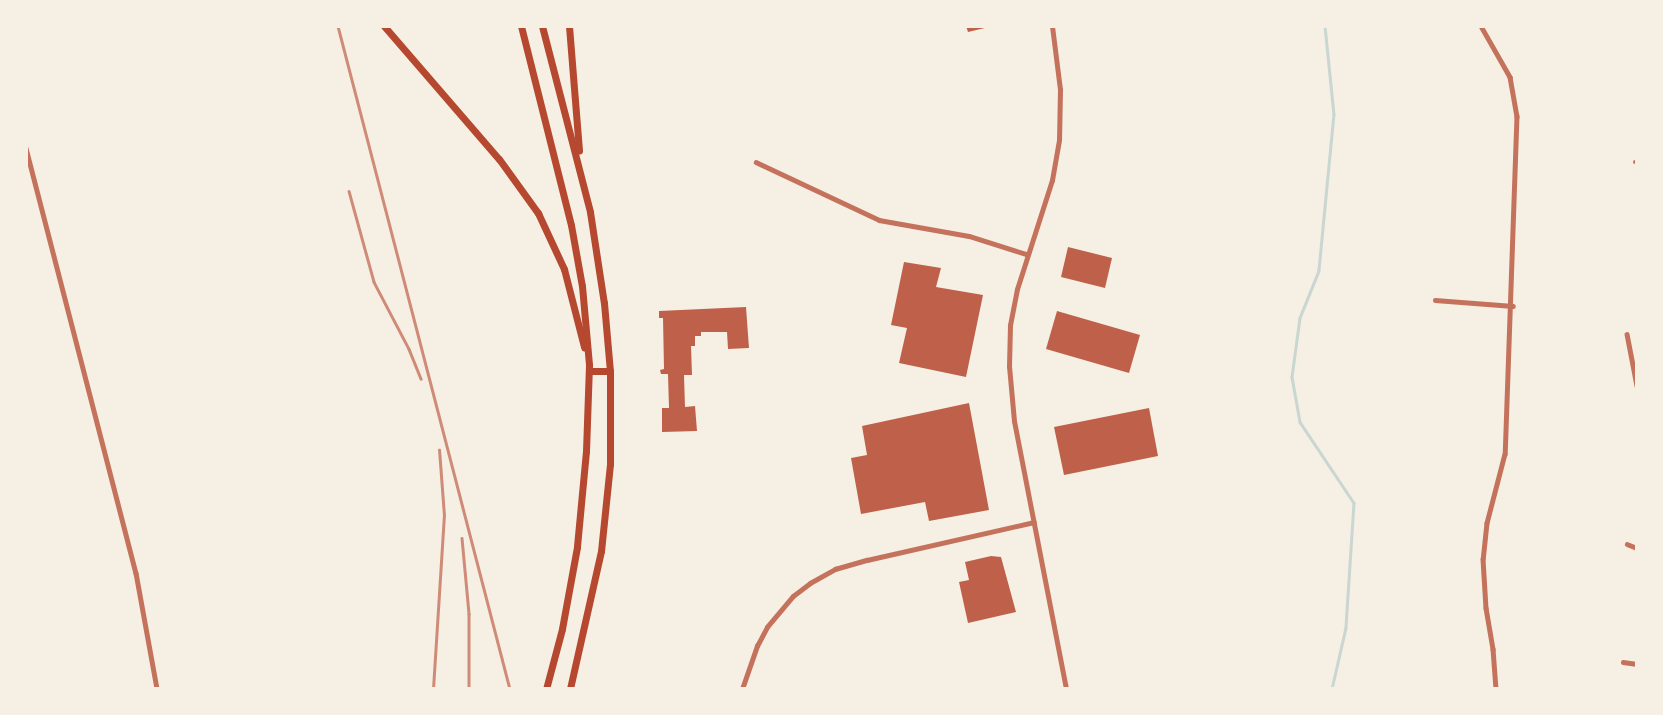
<!DOCTYPE html>
<html>
<head>
<meta charset="utf-8">
<style>
  body { margin:0 }
  #map { position:relative; width:1663px; height:715px; overflow:hidden; background:#f6efe4; font-family:"Asap Condensed",sans-serif }
  div>[style] { position:absolute }
  [style*='--x'] { left:calc(var(--x)*1px); top:calc(var(--y)*1px); width:calc(var(--w)*1px); rotate:calc(var(--a)*1deg) }
  .stream>* { height:2.5px; margin:-1.25px; padding:0 1.25px; transform-origin:1.25px; border-radius:1.25px; background:#c9d6d2 }
  .building>* { inset:0; background:#bf614a }
  .minor>* { height:4.5px; margin:-2.25px; padding:0 2.25px; transform-origin:2.25px; border-radius:2.25px; background:#c5725c }
  .tertiary>* { height:5px; margin:-2.5px; padding:0 2.5px; transform-origin:2.5px; border-radius:2.5px; background:#c5725c }
  .trunk>* { height:7px; margin:-3.5px; padding:0 3.5px; transform-origin:3.5px; border-radius:3.5px; background:#b5482f }
  .rail>* { height:2.5px; margin:-1.25px; padding:0 1.25px; transform-origin:1.25px; border-radius:1.25px; background:#cf8b77 }
  span { translate:-50% -50%; white-space:nowrap; text-align:center; line-height:1.15; -webkit-text-stroke:5px #f6efe4; paint-order:stroke }
  .frame { position:absolute; inset:0; border:28px solid #f6efe4; pointer-events:none }
</style>
</head>
<body>
<div id="map">
  <div class="stream">
    <i style="--x:1325;--y:26;--w:88;--a:84.2"></i>
    <i style="--x:1334;--y:114;--w:158;--a:95.5"></i>
    <i style="--x:1319;--y:271;--w:51;--a:112"></i>
    <i style="--x:1300;--y:318;--w:60;--a:97.7"></i>
    <i style="--x:1292;--y:377;--w:46;--a:79.9"></i>
    <i style="--x:1300;--y:422;--w:97;--a:56.3"></i>
    <i style="--x:1354;--y:503;--w:125;--a:93.7"></i>
    <i style="--x:1346;--y:628;--w:63;--a:102.9"></i>
  </div>
  <div class="building">
    <i style="clip-path:polygon(966px 26px,989px 26px,989px 27px,968px 32px)"></i>
    <i style="clip-path:polygon(1068px 247px,1112px 258px,1105px 288px,1061px 277px)"></i>
    <i style="clip-path:polygon(904px 262px,941px 268px,936px 287px,983px 295px,966px 377px,899px 363px,907px 328px,891px 325px)"></i>
    <i style="clip-path:polygon(746px 307px,749px 348px,728px 349px,727px 332px,701px 332px,701px 336px,695px 336px,695px 346px,691px 346px,692px 375px,684px 375px,685px 407px,695px 406px,697px 431px,662px 432px,662px 408px,669px 408px,668px 374px,661px 374px,660px 370px,664px 369px,663px 318px,659px 318px,659px 311px)"></i>
    <i style="clip-path:polygon(1057px 311px,1140px 335px,1129px 373px,1046px 349px)"></i>
    <i style="clip-path:polygon(969px 403px,989px 510px,929px 521px,925px 502px,861px 514px,851px 458px,867px 455px,862px 426px)"></i>
    <i style="clip-path:polygon(1149px 408px,1158px 456px,1064px 475px,1054px 427px)"></i>
    <i style="clip-path:polygon(991px 556px,1001px 557px,1016px 612px,968px 623px,959px 582px,969px 580px,965px 562px)"></i>
  </div>
  <div class="minor">
    <i style="--x:1481;--y:26;--w:59;--a:60.4"></i>
    <i style="--x:1510;--y:77;--w:40;--a:80"></i>
    <i style="--x:1517;--y:116;--w:338;--a:92"></i>
    <i style="--x:1505;--y:454;--w:71;--a:104.6"></i>
    <i style="--x:1487;--y:523;--w:36;--a:96"></i>
    <i style="--x:1483;--y:559;--w:49;--a:86.5"></i>
    <i style="--x:1486;--y:608;--w:42;--a:80.3"></i>
    <i style="--x:1493;--y:649;--w:40;--a:85.7"></i>
    <i style="--x:26;--y:148;--w:439;--a:75.5"></i>
    <i style="--x:136;--y:573;--w:118;--a:79.7"></i>
    <i style="--x:756;--y:162;--w:136;--a:25.2"></i>
    <i style="--x:879;--y:220;--w:91;--a:10.1"></i>
    <i style="--x:969;--y:236;--w:60;--a:17.5"></i>
    <i style="--x:1635;--y:162;--w:2;--a:0"></i>
    <i style="--x:1435;--y:300;--w:78;--a:4.4"></i>
    <i style="--x:1627;--y:334;--w:53;--a:79.1"></i>
    <i style="--x:1627;--y:544;--w:11;--a:22"></i>
    <i style="--x:1623;--y:662;--w:14;--a:8"></i>
    <i style="--x:742;--y:689;--w:46;--a:-70.8"></i>
    <i style="--x:757;--y:646;--w:21;--a:-62"></i>
    <i style="--x:767;--y:627;--w:40;--a:-50"></i>
    <i style="--x:793;--y:596;--w:21;--a:-37"></i>
    <i style="--x:810;--y:583;--w:29;--a:-29"></i>
    <i style="--x:835;--y:569;--w:33;--a:-16"></i>
    <i style="--x:867;--y:560;--w:171;--a:-12.8"></i>
  </div>
  <div class="tertiary">
    <i style="--x:1052;--y:26;--w:64;--a:82.8"></i>
    <i style="--x:1060;--y:89;--w:51;--a:91.1"></i>
    <i style="--x:1059;--y:140;--w:41;--a:99.9"></i>
    <i style="--x:1052;--y:180;--w:114;--a:107.8"></i>
    <i style="--x:1017;--y:289;--w:37;--a:101"></i>
    <i style="--x:1010;--y:325;--w:41;--a:91.4"></i>
    <i style="--x:1009;--y:366;--w:55;--a:84.8"></i>
    <i style="--x:1014;--y:421;--w:273;--a:79"></i>
  </div>
  <div class="trunk">
    <i style="--x:384;--y:26;--w:176;--a:49.2"></i>
    <i style="--x:499;--y:159;--w:67;--a:54.2"></i>
    <i style="--x:538;--y:213;--w:62;--a:65.1"></i>
    <i style="--x:564;--y:269;--w:81;--a:75.6"></i>
    <i style="--x:521;--y:26;--w:205;--a:75.9"></i>
    <i style="--x:571;--y:225;--w:62;--a:79.8"></i>
    <i style="--x:582;--y:286;--w:79;--a:84.9"></i>
    <i style="--x:589;--y:365;--w:86;--a:92"></i>
    <i style="--x:586;--y:451;--w:96;--a:95.4"></i>
    <i style="--x:577;--y:547;--w:83;--a:100.4"></i>
    <i style="--x:562;--y:629;--w:62;--a:104.9"></i>
    <i style="--x:542;--y:26;--w:192;--a:75.5"></i>
    <i style="--x:590;--y:212;--w:92;--a:81.3"></i>
    <i style="--x:604;--y:303;--w:68;--a:85"></i>
    <i style="--x:610;--y:371;--w:93;--a:90"></i>
    <i style="--x:610;--y:464;--w:87;--a:95.9"></i>
    <i style="--x:601;--y:551;--w:141;--a:102.7"></i>
    <i style="--x:569;--y:26;--w:125;--a:85.4"></i>
    <i style="--x:589;--y:371;--w:21;--a:0"></i>
  </div>
  <div class="rail">
    <i style="--x:338;--y:26;--w:685;--a:75.46"></i>
    <i style="--x:349;--y:191;--w:94;--a:74.6"></i>
    <i style="--x:374;--y:282;--w:76;--a:62.4"></i>
    <i style="--x:409;--y:349;--w:32;--a:68"></i>
    <i style="--x:462;--y:538;--w:76;--a:84.7"></i>
    <i style="--x:469;--y:614;--w:75;--a:90"></i>
    <i style="--x:433;--y:689;--w:173;--a:-86.4"></i>
    <i style="--x:444;--y:516;--w:66;--a:-94.3"></i>
  </div>
  <div class="frame"></div>
</div>
</body>
</html>
